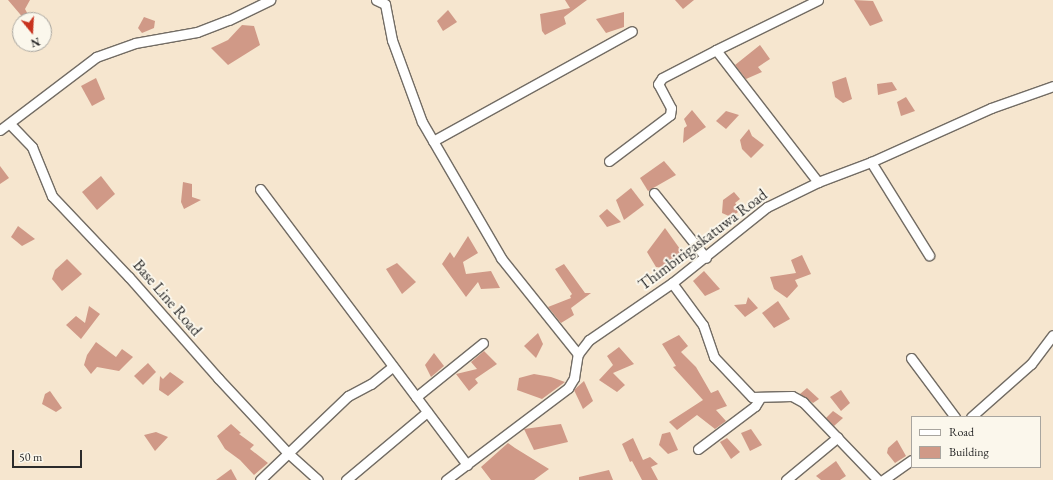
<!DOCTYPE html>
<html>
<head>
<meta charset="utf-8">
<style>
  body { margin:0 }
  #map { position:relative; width:1053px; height:480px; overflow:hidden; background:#f6e6cf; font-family:"EB Garamond",serif }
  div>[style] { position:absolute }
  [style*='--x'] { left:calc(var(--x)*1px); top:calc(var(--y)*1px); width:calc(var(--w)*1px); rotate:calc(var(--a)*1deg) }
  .building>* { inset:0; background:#d09987 }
  .roads { filter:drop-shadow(1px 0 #726c64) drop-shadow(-1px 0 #726c64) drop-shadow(0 1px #726c64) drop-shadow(0 -1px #726c64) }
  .street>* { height:9px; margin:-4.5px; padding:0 4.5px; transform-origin:4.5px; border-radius:4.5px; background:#fff }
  span { translate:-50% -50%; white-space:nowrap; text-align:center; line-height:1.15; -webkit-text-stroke:4px #fbf7ec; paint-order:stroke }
  .street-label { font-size:16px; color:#2b2b2b }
  .legend { position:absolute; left:911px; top:416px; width:130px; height:52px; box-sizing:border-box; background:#fbf7ec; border:1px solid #a8a59f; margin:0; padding:5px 7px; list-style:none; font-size:12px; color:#2b2b2b }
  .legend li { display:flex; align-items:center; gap:8px; height:20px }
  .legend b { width:20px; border:1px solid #a8a59f }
  .north { position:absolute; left:12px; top:12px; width:40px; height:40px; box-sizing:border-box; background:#fbf7ec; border:1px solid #a8a59f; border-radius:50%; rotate:162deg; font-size:11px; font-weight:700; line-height:16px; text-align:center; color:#2b2b2b }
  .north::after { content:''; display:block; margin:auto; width:14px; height:18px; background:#c8321e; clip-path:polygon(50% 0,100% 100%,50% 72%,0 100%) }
  .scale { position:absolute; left:12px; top:450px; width:70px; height:18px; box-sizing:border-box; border:2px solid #2b2b2b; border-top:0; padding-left:5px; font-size:12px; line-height:14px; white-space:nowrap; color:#2b2b2b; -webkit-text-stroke:3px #fbf7ec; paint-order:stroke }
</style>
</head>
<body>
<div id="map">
  <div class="building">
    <i style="clip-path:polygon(8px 0,30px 0,25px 9px,31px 20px,25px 20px)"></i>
    <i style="clip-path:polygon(565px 0,587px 0,564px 17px,566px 24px,545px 35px,542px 31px,540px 14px,570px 8px)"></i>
    <i style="clip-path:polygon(675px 0,694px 0,683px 9px)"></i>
    <i style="clip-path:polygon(854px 0,873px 1px,883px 21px,870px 26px)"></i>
    <i style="clip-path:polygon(448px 10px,457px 22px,443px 31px,437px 21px)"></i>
    <i style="clip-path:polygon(624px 12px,624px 27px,606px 33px,596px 19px)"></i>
    <i style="clip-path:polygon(144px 17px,155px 21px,154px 28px,142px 33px,138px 28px)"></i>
    <i style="clip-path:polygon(242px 25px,254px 26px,260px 45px,228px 65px,211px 48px,228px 40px)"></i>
    <i style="clip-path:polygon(760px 45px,770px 59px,758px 67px,762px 72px,746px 79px,735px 65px)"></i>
    <i style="clip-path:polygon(846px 77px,852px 99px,843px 103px,835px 97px,832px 82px)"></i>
    <i style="clip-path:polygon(96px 78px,105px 99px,92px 106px,81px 86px)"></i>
    <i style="clip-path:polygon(892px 82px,897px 90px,878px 95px,877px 84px)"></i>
    <i style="clip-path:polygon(906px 97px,915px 111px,901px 116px,897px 102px)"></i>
    <i style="clip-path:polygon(692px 110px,706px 127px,683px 143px,684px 128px,687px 126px,684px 119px)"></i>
    <i style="clip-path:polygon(726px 111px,739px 115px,726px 129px,716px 121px)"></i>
    <i style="clip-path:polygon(749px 129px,752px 136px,764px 145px,751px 158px,742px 149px,740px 140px)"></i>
    <i style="clip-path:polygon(664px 161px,676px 175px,648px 191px,640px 178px)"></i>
    <i style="clip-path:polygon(0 166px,9px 178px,0 184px)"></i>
    <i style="clip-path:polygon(101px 176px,115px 194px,97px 210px,82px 192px)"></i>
    <i style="clip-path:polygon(183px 182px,192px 184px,192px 197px,201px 200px,184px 209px,181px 202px)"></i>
    <i style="clip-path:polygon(631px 188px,644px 205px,624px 220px,616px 200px)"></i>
    <i style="clip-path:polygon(734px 192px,740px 199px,735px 203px,741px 210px,731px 217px,722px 213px,723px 200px)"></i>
    <i style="clip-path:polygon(607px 209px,621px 222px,607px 227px,599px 216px)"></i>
    <i style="clip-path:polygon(18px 226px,35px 239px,22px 246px,11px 237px)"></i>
    <i style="clip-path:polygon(665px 228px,685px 256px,670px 269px,656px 267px,647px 252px)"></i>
    <i style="clip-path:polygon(468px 236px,478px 253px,463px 262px,466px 274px,491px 271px,500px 288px,481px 289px,478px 282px,466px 297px,442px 264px,450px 252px,454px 258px)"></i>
    <i style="clip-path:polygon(802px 255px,811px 274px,795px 280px,798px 286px,787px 298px,774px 289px,770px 277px,796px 273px,791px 260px)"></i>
    <i style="clip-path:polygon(67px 259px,82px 274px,62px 291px,52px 279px,55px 270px)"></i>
    <i style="clip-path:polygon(397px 263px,416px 282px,402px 294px,386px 269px)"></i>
    <i style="clip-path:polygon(564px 264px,585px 293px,591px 293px,571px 308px,574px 315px,561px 323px,548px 307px,571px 298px,570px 296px,572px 294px,555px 269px)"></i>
    <i style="clip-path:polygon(704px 271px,720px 289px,705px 296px,693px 281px)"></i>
    <i style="clip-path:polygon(748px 297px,758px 308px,745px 317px,734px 305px,746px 304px)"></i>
    <i style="clip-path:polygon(778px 301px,790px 319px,774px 328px,762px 313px)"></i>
    <i style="clip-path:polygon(89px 306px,100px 314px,81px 339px,66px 325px,76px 316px,85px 323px)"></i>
    <i style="clip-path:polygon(538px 333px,543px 344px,536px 358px,524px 346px)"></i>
    <i style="clip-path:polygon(679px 335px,688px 346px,681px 352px,696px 367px,711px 393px,718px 390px,727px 406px,716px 410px,726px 421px,715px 429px,697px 415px,677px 430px,669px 422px,703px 400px,673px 367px,676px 366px,662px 344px)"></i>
    <i style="clip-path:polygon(96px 342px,116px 357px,122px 349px,133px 357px,119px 371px,97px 367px,91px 374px,84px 365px,87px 355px)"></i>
    <i style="clip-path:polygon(619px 347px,634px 364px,613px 373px,625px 385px,617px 392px,599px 380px,613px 365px,607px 356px)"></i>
    <i style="clip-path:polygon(484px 351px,497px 364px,475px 379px,478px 383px,469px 391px,456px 374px,477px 369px,471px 362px)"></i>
    <i style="clip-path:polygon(434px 353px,444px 366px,431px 377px,425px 365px)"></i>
    <i style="clip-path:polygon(148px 363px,156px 372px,143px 385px,134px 376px)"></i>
    <i style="clip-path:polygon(170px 372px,184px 382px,168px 396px,159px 390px,160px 376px,163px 379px)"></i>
    <i style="clip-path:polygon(534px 374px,551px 377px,565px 382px,542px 399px,517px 390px,519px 378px)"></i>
    <i style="clip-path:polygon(584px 381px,593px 401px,583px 409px,574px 390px)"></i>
    <i style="clip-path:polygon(807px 388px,819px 399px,813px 403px,800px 394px)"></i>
    <i style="clip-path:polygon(841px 390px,850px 403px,841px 411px,830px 397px)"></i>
    <i style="clip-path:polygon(50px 391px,62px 408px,56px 412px,42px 404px,45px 394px)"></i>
    <i style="clip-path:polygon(833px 411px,843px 418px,834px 426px,826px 418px)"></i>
    <i style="clip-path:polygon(231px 424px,241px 433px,239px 434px,254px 445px,250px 449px,268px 463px,254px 475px,240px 460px,225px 449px,217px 436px)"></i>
    <i style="clip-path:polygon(561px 424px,568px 442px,534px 450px,524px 429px)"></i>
    <i style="clip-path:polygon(751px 429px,762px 445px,750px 451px,741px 433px)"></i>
    <i style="clip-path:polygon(156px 432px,168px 437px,155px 451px,144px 435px)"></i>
    <i style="clip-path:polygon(670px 432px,678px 450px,668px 454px,659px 445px,662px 434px)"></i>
    <i style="clip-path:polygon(633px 438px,643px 460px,650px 457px,658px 464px,651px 467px,658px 480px,642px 480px,632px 461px,630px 462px,622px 444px)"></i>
    <i style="clip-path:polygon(727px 438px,740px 452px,731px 459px,720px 442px)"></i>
    <i style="clip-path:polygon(897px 440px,906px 456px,895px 463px,887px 453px,888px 448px)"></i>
    <i style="clip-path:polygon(508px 443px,515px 448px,549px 469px,534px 480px,491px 480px,481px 467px)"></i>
    <i style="clip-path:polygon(836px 461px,846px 476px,840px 480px,821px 480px,816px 476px)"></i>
    <i style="clip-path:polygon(231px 469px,237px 480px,216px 480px)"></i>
    <i style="clip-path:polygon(609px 470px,613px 480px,579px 480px,579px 477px)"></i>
  </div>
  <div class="roads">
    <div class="street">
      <i style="--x:376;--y:0;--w:10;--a:24"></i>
      <i style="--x:385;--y:4;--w:37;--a:79"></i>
      <i style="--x:392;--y:40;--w:87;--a:69.9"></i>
      <i style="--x:422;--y:122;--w:157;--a:59.8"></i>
      <i style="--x:501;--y:258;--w:123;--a:51.3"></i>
      <i style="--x:818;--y:0;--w:114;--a:153.9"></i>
      <i style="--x:716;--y:50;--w:167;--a:52.3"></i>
      <i style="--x:10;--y:124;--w:32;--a:46"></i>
      <i style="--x:32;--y:147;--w:53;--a:67.8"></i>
      <i style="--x:52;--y:196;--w:112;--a:46.5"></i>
      <i style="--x:129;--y:277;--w:135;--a:48.6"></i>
      <i style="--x:218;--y:378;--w:103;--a:47"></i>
      <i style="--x:288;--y:453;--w:40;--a:42"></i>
      <i style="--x:0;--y:130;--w:121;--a:-37.2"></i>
      <i style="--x:96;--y:57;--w:41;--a:-19.7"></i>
      <i style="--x:135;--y:43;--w:63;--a:-10.1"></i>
      <i style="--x:197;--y:32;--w:34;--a:-21"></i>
      <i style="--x:229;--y:20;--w:46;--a:-26"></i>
      <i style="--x:433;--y:141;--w:227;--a:-28.9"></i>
      <i style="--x:609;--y:161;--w:76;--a:-37"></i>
      <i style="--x:670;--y:115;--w:7;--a:-82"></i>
      <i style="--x:671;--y:108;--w:27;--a:-118"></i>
      <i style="--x:658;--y:84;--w:7;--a:-56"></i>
      <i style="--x:662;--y:78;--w:61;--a:-27.4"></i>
      <i style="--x:871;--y:162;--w:110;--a:58.1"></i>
      <i style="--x:260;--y:189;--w:345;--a:53.1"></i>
      <i style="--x:654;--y:193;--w:83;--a:51.3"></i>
      <i style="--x:672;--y:283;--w:52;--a:53.6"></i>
      <i style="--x:703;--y:325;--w:34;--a:71"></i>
      <i style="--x:714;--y:357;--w:55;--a:46.5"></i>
      <i style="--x:752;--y:397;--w:40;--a:-1.4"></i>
      <i style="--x:792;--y:396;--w:13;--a:29"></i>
      <i style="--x:803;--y:402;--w:108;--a:46.1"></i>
      <i style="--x:911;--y:358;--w:74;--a:53.3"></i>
      <i style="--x:416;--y:397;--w:86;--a:-38.9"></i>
      <i style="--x:971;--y:417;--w:80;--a:-41.5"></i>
      <i style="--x:1031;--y:364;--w:36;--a:-53"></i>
      <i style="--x:698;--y:449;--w:71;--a:-37"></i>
      <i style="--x:755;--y:406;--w:9;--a:-58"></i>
      <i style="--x:260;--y:480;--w:122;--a:-43.7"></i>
      <i style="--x:348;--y:396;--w:26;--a:-28"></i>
      <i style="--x:371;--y:384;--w:28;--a:-39"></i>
      <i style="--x:346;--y:480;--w:106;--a:-40"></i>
      <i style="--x:446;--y:480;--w:153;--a:-37"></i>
      <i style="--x:568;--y:388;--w:12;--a:-59"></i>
      <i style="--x:574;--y:378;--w:24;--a:-81"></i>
      <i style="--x:578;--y:354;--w:18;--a:-52"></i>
      <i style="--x:589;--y:340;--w:101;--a:-34.5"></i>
      <i style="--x:672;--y:283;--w:122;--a:-38.7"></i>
      <i style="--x:767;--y:207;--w:57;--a:-26.1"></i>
      <i style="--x:818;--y:182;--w:57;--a:-20.7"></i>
      <i style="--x:871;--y:162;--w:132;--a:-24.2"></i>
      <i style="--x:991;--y:108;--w:66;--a:-19.5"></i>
      <i style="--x:786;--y:480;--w:67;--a:-39.6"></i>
      <i style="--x:883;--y:480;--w:35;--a:-35"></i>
    </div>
  </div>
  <div class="street-label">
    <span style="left:703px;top:240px;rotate:-37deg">Thimbirigaskatuwa Road</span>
    <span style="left:167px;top:298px;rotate:49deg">Base Line Road</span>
  </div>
  <ul class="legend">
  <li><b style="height:5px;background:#fff"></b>Road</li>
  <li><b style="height:11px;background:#d09987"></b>Building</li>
  </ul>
  <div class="north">N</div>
  <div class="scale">50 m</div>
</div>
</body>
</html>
